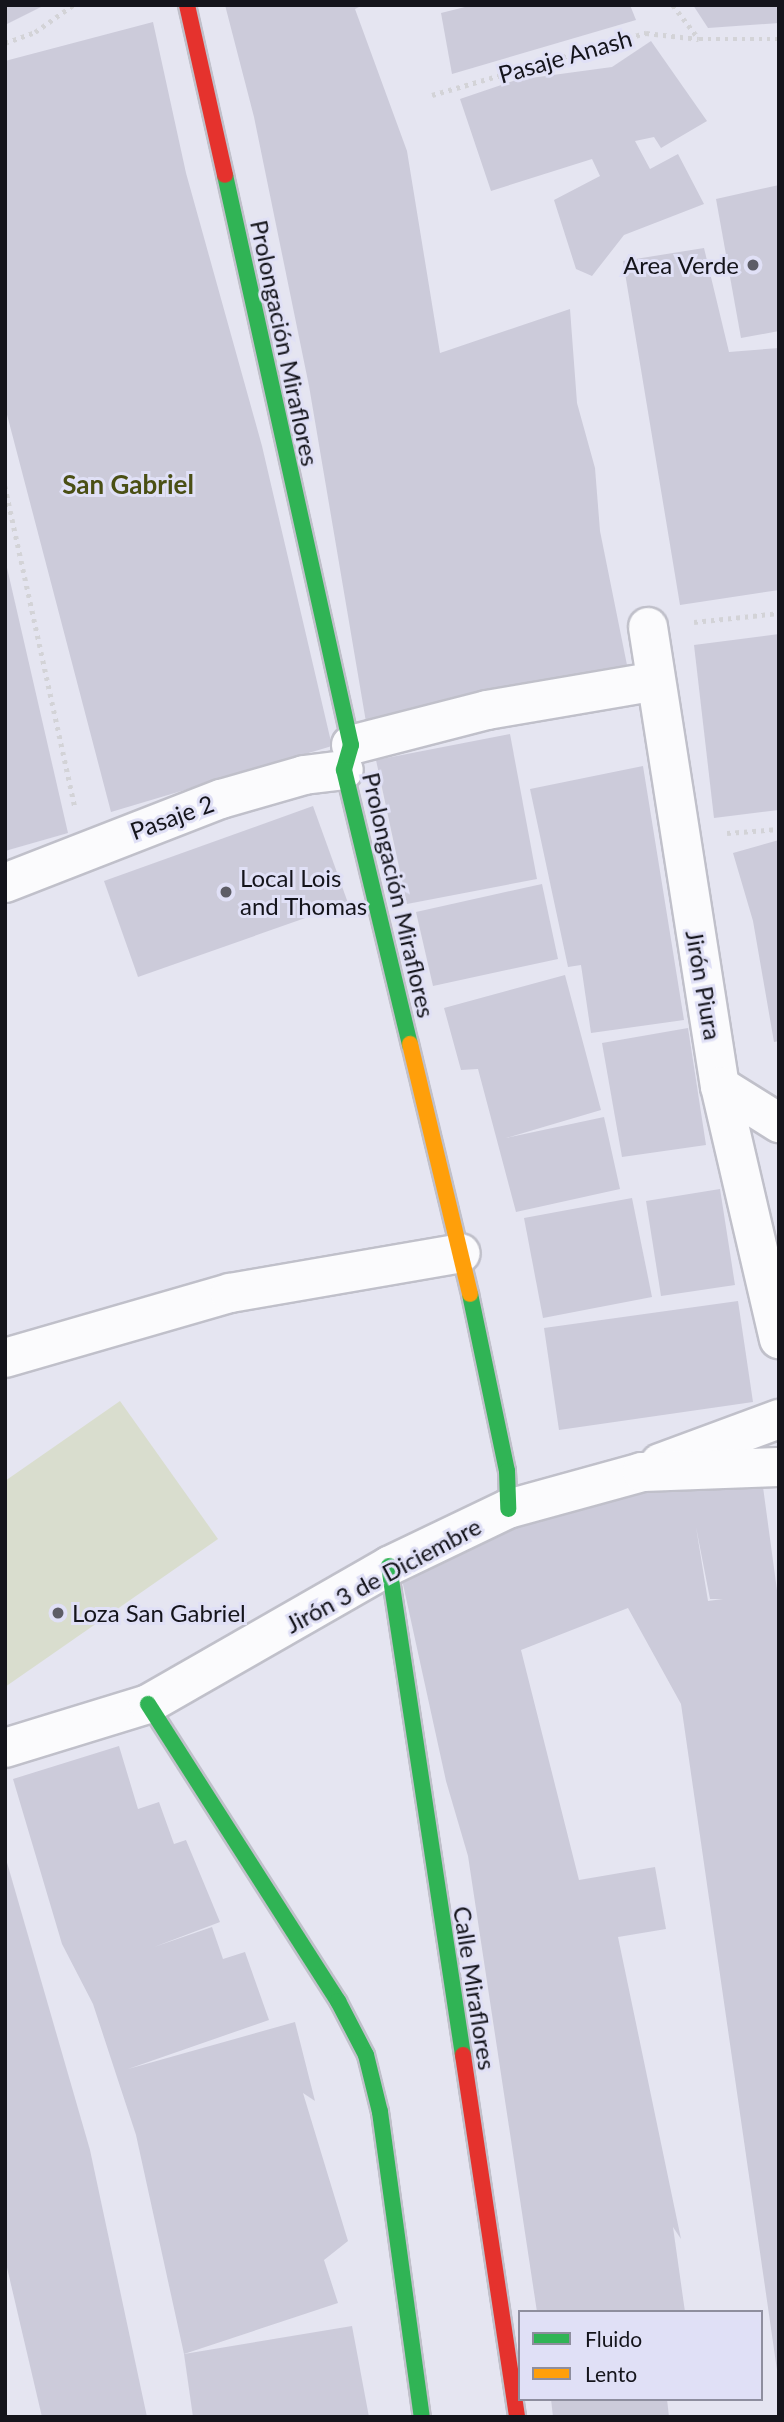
<!DOCTYPE html>
<html>
<head>
<meta charset="utf-8">
<style>
  body { margin:0 }
  #map { position:relative; width:784px; height:2422px; overflow:hidden; background:#e5e5f1; font-family:Lato,sans-serif }
  div>[style] { position:absolute }
  [style*='--x'] { left:calc(var(--x)*1px); top:calc(var(--y)*1px); width:calc(var(--w)*1px); rotate:calc(var(--a)*1deg) }
  .green>* { inset:0; background:#d9ddce }
  .building>* { inset:0; background:#cccbda }
  .path>* { height:4.5px; margin-top:-2.25px; transform-origin:0; background:repeating-linear-gradient(90deg,#d3d3d7 0 3.5px,transparent 0 8.5px) }
  .roads { filter:drop-shadow(2px 0 #c0c0ca) drop-shadow(-2px 0 #c0c0ca) drop-shadow(0 2px #c0c0ca) drop-shadow(0 -2px #c0c0ca) }
  .street>* { height:38px; margin:-19px; padding:0 19px; transform-origin:19px; border-radius:19px; background:#fbfbfd }
  .fast>* { height:16px; margin:-8px; padding:0 8px; transform-origin:8px; border-radius:8px; background:#30b455 }
  .slow>* { height:16px; margin:-8px; padding:0 8px; transform-origin:8px; border-radius:8px; background:#ff9f0a }
  .jam>* { height:16px; margin:-8px; padding:0 8px; transform-origin:8px; border-radius:8px; background:#e5322d }
  .dots>* { width:19px; height:19px; translate:-50% -50%; box-sizing:border-box; border:4px solid #e0e0f6; border-radius:50% }
  span { translate:-50% -50%; white-space:nowrap; text-align:center; line-height:1.15; -webkit-text-stroke:6px #e0e0f6; paint-order:stroke }
  .street-label { font-size:24px; color:#14141b }
  .poi-label { font-size:24px; color:#14141b }
  .right { translate:-100% -50%; text-align:right }
  .left { translate:0 -50%; text-align:left }
  .neighbourhood-label { font-size:26px; color:#4a4f14; font-weight:700 }
  .frame { position:absolute; inset:0; border:7px solid #14141b; pointer-events:none }
  .legend { position:absolute; left:518px; top:2310px; width:245px; height:91px; box-sizing:border-box; background:#e0e0f6; border:2px solid #8e8e9e; margin:0; padding:9px 12px; list-style:none; font-size:21px; color:#14141b }
  .legend li { display:flex; align-items:center; gap:14px; height:35px }
  .legend b { width:35px; border:2px solid #8e8e9e }
</style>
</head>
<body>
<div id="map">
  <div class="green">
    <i style="clip-path:polygon(120px 1401px,218px 1539px,5px 1687px,5px 1481px)"></i>
  </div>
  <div class="building">
    <i style="clip-path:polygon(5px 5px,45px 5px,5px 25px)"></i>
    <i style="clip-path:polygon(225px 5px,363px 5px,355px 9px,407px 151px,440px 353px,570px 309px,577px 403px,595px 468px,600px 531px,628px 670px,366px 722px,309px 386px,254px 117px)"></i>
    <i style="clip-path:polygon(473px 5px,630px 5px,636px 20px,452px 74px,441px 13px)"></i>
    <i style="clip-path:polygon(693px 5px,779px 5px,779px 23px,708px 28px)"></i>
    <i style="clip-path:polygon(153px 22px,186px 173px,262px 446px,332px 746px,111px 812px,5px 407px,5px 61px)"></i>
    <i style="clip-path:polygon(651px 41px,707px 121px,661px 148px,654px 137px,635px 141px,650px 169px,678px 154px,704px 204px,624px 235px,592px 276px,576px 269px,554px 200px,600px 176px,592px 159px,491px 191px,460px 99px,516px 80px,612px 67px)"></i>
    <i style="clip-path:polygon(779px 185px,779px 331px,741px 338px,716px 199px)"></i>
    <i style="clip-path:polygon(704px 248px,729px 352px,779px 348px,779px 590px,680px 605px,623px 261px)"></i>
    <i style="clip-path:polygon(5px 559px,68px 833px,5px 851px)"></i>
    <i style="clip-path:polygon(779px 634px,779px 810px,714px 818px,694px 645px)"></i>
    <i style="clip-path:polygon(510px 734px,537px 879px,407px 904px,376px 760px)"></i>
    <i style="clip-path:polygon(643px 766px,684px 1020px,591px 1033px,581px 965px,568px 967px,530px 789px)"></i>
    <i style="clip-path:polygon(313px 806px,348px 903px,138px 977px,104px 881px)"></i>
    <i style="clip-path:polygon(779px 840px,779px 1041px,774px 1042px,753px 921px,733px 853px)"></i>
    <i style="clip-path:polygon(542px 884px,558px 959px,433px 986px,416px 912px)"></i>
    <i style="clip-path:polygon(565px 975px,601px 1110px,506px 1138px,604px 1117px,620px 1189px,516px 1212px,478px 1069px,461px 1070px,444px 1008px)"></i>
    <i style="clip-path:polygon(688px 1028px,706px 1145px,622px 1157px,602px 1043px)"></i>
    <i style="clip-path:polygon(720px 1189px,735px 1285px,661px 1296px,646px 1201px)"></i>
    <i style="clip-path:polygon(632px 1198px,652px 1297px,543px 1318px,524px 1218px)"></i>
    <i style="clip-path:polygon(738px 1301px,753px 1402px,559px 1430px,544px 1328px)"></i>
    <i style="clip-path:polygon(evenodd,690px 1487px,763px 1487px,779px 1605px,779px 2384px,681px 1704px,628px 1608px,521px 1650px,579px 1880px,655px 1867px,666px 1929px,618px 1937px,681px 2239px,673px 2227px,685px 2312px,537px 2312px,468px 1856px,446px 1781px,401px 1575px,583px 1495px,690px 1487px,696px 1527px,710px 1599px,723px 1599px,708px 1601px,696px 1527px)"></i>
    <i style="clip-path:polygon(119px 1746px,138px 1809px,159px 1802px,174px 1844px,186px 1840px,220px 1922px,154px 1947px,212px 1927px,223px 1959px,245px 1952px,269px 2020px,128px 2069px,295px 2022px,315px 2101px,303px 2093px,348px 2241px,324px 2260px,338px 2303px,184px 2354px,136px 2135px,93px 2004px,62px 1944px,13px 1779px)"></i>
    <i style="clip-path:polygon(6px 1859px,90px 2150px,147px 2417px,42px 2417px,5px 2259px)"></i>
    <i style="clip-path:polygon(352px 2326px,369px 2417px,193px 2417px,184px 2354px)"></i>
    <i style="clip-path:polygon(551px 2399px,667px 2399px,669px 2417px,553px 2417px)"></i>
  </div>
  <div class="path">
    <i style="--x:673;--y:5;--w:43;--a:52.6"></i>
    <i style="--x:699;--y:39;--w:80;--a:0"></i>
    <i style="--x:5;--y:43;--w:32;--a:-20"></i>
    <i style="--x:35;--y:32;--w:47;--a:-35.4"></i>
    <i style="--x:432;--y:95;--w:223;--a:-16.2"></i>
    <i style="--x:646;--y:33;--w:53;--a:6.5"></i>
    <i style="--x:5;--y:486;--w:329;--a:77.7"></i>
    <i style="--x:694;--y:622;--w:85;--a:-6"></i>
    <i style="--x:727;--y:833;--w:52;--a:-4.4"></i>
  </div>
  <div class="roads">
    <div class="street">
      <i style="--x:648;--y:627;--w:465;--a:81.1"></i>
      <i style="--x:720;--y:1086;--w:260;--a:76.9"></i>
      <i style="--x:351;--y:745;--w:140;--a:-14.4"></i>
      <i style="--x:487;--y:710;--w:171;--a:-9.7"></i>
      <i style="--x:5;--y:883;--w:232;--a:-21.3"></i>
      <i style="--x:221;--y:799;--w:86;--a:-16.1"></i>
      <i style="--x:304;--y:775;--w:40;--a:-7.1"></i>
      <i style="--x:720;--y:1086;--w:70;--a:32.1"></i>
      <i style="--x:5;--y:1358;--w:234;--a:-16.1"></i>
      <i style="--x:230;--y:1293;--w:234;--a:-9.8"></i>
      <i style="--x:660;--y:1463;--w:127;--a:-20.3"></i>
      <i style="--x:5;--y:1748;--w:150;--a:-17.1"></i>
      <i style="--x:148;--y:1704;--w:278;--a:-29.8"></i>
      <i style="--x:389;--y:1566;--w:132;--a:-25.6"></i>
      <i style="--x:508;--y:1509;--w:139;--a:-15.4"></i>
      <i style="--x:642;--y:1472;--w:137;--a:-2.1"></i>
    </div>
    <div class="fast">
      <i style="--x:225;--y:175;--w:584;--a:77.54"></i>
      <i style="--x:351;--y:745;--w:26;--a:106"></i>
      <i style="--x:344;--y:770;--w:282;--a:76.5"></i>
      <i style="--x:470;--y:1294;--w:181;--a:78.2"></i>
      <i style="--x:507;--y:1471;--w:38;--a:88"></i>
      <i style="--x:389;--y:1566;--w:495;--a:81.4"></i>
      <i style="--x:148;--y:1704;--w:353;--a:57.4"></i>
      <i style="--x:338;--y:2001;--w:61;--a:62.6"></i>
      <i style="--x:366;--y:2055;--w:59;--a:76.2"></i>
      <i style="--x:380;--y:2112;--w:308;--a:82.2"></i>
    </div>
    <div class="slow">
      <i style="--x:410;--y:1044;--w:257;--a:76.5"></i>
    </div>
    <div class="jam">
      <i style="--x:187;--y:5;--w:174;--a:77.4"></i>
      <i style="--x:463;--y:2055;--w:366;--a:81.5"></i>
    </div>
  </div>
  <div class="dots">
    <i style="left:753px;top:265px;background:#5d5d66"></i>
    <i style="left:226px;top:892px;background:#5d5d66"></i>
    <i style="left:58px;top:1613px;background:#5d5d66"></i>
  </div>
  <div class="street-label">
    <span style="left:565px;top:56px;rotate:-16deg">Pasaje Anash</span>
    <span style="left:285px;top:343px;rotate:78deg">Prolongación Miraflores</span>
    <span style="left:172px;top:817px;rotate:-20deg">Pasaje 2</span>
    <span style="left:399px;top:895px;rotate:77deg">Prolongación Miraflores</span>
    <span style="left:704px;top:985px;rotate:80deg">Jirón Piura</span>
    <span style="left:383px;top:1575px;rotate:-28deg">Jirón 3 de Diciembre</span>
    <span style="left:475px;top:1988px;rotate:81deg">Calle Miraflores</span>
  </div>
  <div class="poi-label">
    <span class="right" style="left:739px;top:265px">Area Verde</span>
    <span class="left" style="left:240px;top:892px">Local Lois<br>and Thomas</span>
    <span class="left" style="left:72px;top:1613px">Loza San Gabriel</span>
  </div>
  <div class="neighbourhood-label">
    <span style="left:128px;top:485px">San Gabriel</span>
  </div>
  <div class="frame"></div>
  <ul class="legend">
  <li><b style="height:9px;background:#30b455"></b>Fluido</li>
  <li><b style="height:9px;background:#ff9f0a"></b>Lento</li>
  </ul>
</div>
</body>
</html>
